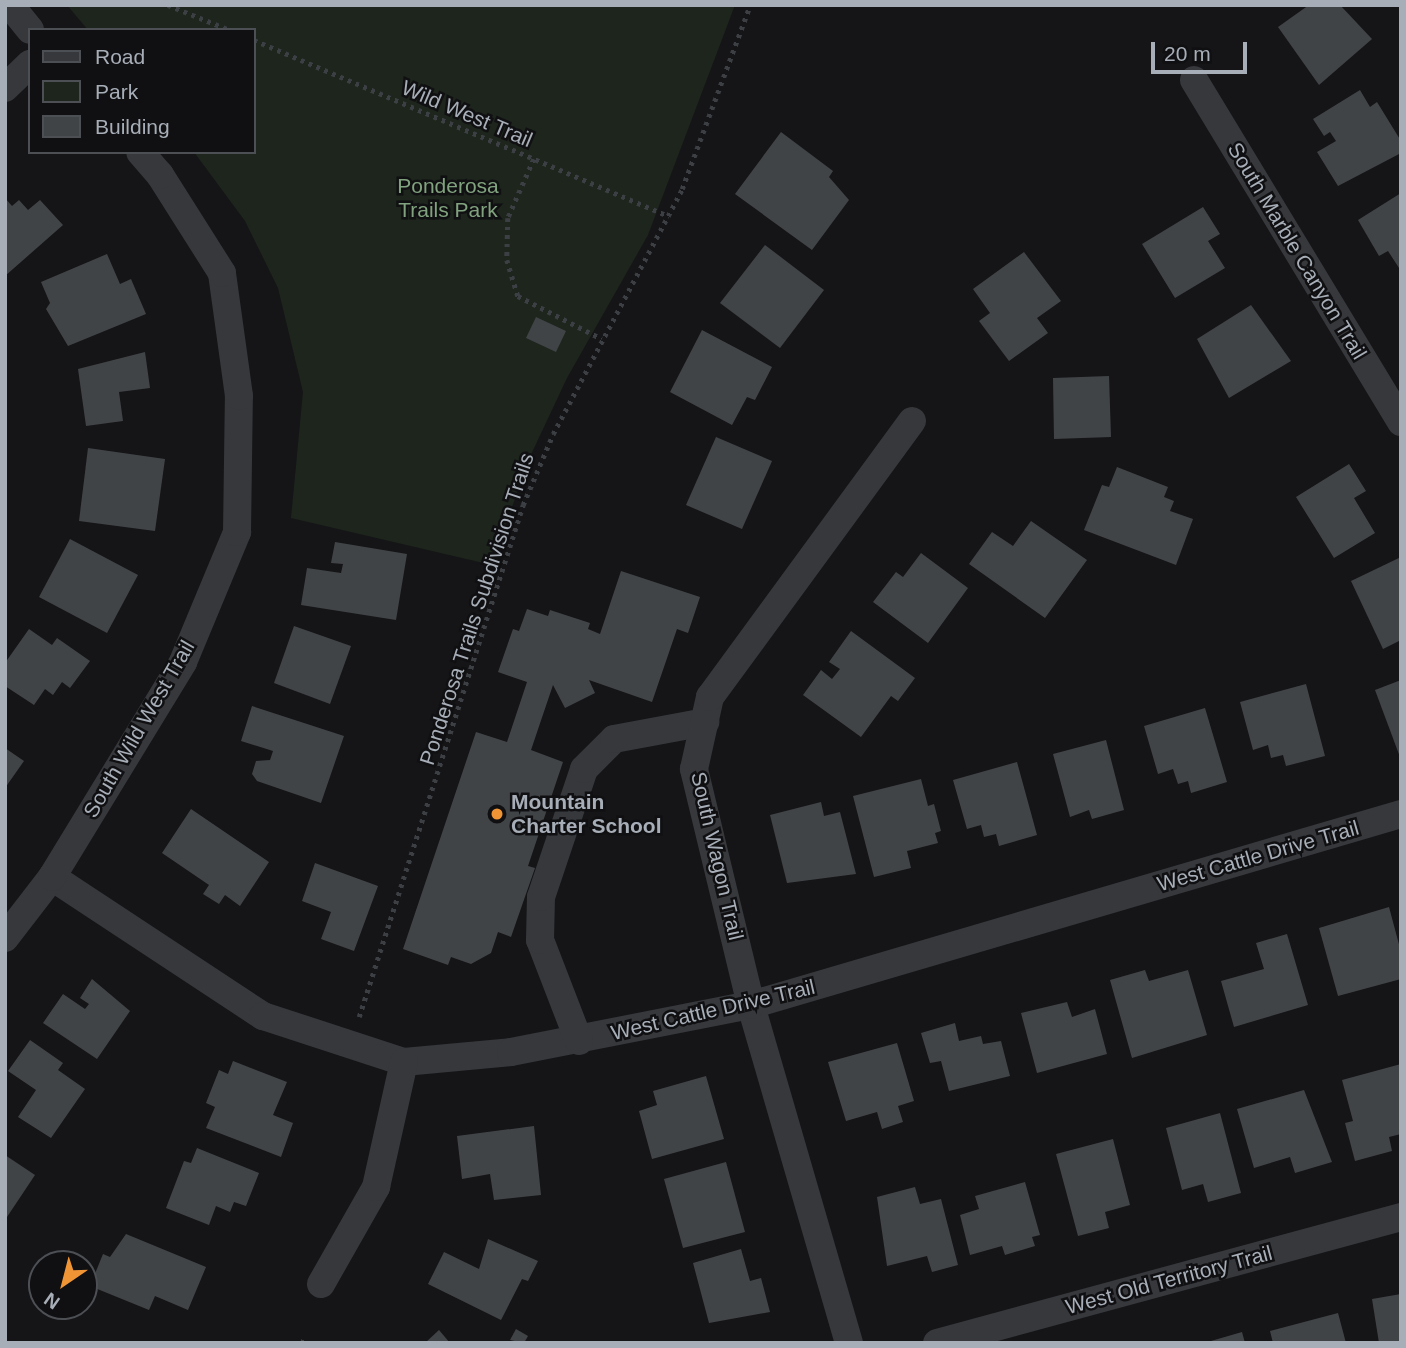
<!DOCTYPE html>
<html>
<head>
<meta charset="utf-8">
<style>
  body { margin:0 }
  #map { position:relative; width:1406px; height:1348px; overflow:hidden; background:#151517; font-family:Arial,sans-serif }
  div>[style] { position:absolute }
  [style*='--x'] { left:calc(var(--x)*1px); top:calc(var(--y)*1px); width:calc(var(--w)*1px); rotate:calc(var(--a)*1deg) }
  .green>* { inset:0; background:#1d251d }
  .building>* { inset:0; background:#414447 }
  .path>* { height:4.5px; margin-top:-2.25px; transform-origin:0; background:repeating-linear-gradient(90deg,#3c3f43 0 3.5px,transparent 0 8.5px) }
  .minor>* { height:28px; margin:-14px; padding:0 14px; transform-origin:14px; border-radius:14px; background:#36383c }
  .dots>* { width:19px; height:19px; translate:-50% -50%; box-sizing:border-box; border:4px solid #101012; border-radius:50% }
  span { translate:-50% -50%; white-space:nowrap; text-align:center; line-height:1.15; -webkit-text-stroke:5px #101012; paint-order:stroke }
  .street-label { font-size:21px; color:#a7aeb7 }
  .park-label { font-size:21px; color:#81a27e }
  .poi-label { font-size:21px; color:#a7aeb7; font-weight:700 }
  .left { translate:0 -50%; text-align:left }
  .frame { position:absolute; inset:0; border:7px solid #a7aeb7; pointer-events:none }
  .legend { position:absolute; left:28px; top:28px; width:228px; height:126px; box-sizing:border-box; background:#101012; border:2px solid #4c4f54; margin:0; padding:9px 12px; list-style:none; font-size:21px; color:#a7aeb7 }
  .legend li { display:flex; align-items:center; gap:14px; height:35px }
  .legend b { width:35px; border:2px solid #4c4f54 }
  .north { position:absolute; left:28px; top:1250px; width:70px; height:70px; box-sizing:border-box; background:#101012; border:2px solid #4c4f54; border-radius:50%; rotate:215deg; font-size:19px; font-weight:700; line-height:28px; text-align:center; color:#a7aeb7 }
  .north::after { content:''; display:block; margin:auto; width:24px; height:32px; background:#ef9535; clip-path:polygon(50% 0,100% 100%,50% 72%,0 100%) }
  .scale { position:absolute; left:1151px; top:42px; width:96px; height:32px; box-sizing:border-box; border:4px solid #a7aeb7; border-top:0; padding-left:9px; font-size:21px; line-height:24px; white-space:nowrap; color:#a7aeb7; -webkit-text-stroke:5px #101012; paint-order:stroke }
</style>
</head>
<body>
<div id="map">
  <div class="green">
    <i style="clip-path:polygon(67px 5px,735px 5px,648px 235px,567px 378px,528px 461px,492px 565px,291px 518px,303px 392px,278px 288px,245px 221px,194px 152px,254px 152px,254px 30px,88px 30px)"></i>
  </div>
  <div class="building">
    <i style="clip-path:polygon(1309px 5px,1340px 5px,1372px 39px,1319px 85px,1278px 27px)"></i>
    <i style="clip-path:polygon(1360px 90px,1370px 107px,1377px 102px,1401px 141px,1401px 153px,1338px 186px,1317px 152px,1336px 141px,1330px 132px,1324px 136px,1313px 119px)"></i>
    <i style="clip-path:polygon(781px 132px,833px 171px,829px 177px,849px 200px,812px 250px,735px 194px)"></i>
    <i style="clip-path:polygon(1401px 193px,1401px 271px,1388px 251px,1379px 256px,1358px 220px)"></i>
    <i style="clip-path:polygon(5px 198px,12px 206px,19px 200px,28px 210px,40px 200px,63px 225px,5px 276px)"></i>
    <i style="clip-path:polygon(1203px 207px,1220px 234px,1208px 241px,1225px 268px,1175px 298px,1142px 244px)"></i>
    <i style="clip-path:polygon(765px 245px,824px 290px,780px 348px,720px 303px)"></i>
    <i style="clip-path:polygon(1024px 252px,1061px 301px,1037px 318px,1048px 333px,1009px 361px,979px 321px,990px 313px,973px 289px)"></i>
    <i style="clip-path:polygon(107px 254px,120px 284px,131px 279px,146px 314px,68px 346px,46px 309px,50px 303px,41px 282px)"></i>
    <i style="clip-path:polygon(1251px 305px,1291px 361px,1229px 398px,1197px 339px)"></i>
    <i style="clip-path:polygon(536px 317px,566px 331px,556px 352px,526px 338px)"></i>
    <i style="clip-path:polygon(702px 330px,772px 367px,755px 400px,747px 397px,732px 425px,670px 392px)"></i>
    <i style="clip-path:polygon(145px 352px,150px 388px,119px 392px,123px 421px,86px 426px,78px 369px)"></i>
    <i style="clip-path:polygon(1109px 376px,1111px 437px,1054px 439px,1053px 378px)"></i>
    <i style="clip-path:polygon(716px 437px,772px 461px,742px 529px,686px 505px)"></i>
    <i style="clip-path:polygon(88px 448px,165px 459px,155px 531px,79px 521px)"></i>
    <i style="clip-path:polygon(1349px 464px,1366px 491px,1354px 498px,1375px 533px,1334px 558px,1296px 497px)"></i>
    <i style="clip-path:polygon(1117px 467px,1168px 487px,1164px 497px,1174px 501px,1170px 511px,1193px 519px,1176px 565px,1084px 530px,1102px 485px,1109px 487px)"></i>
    <i style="clip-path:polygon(1031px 521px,1087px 560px,1045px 618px,969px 564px,992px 532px,1013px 546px)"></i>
    <i style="clip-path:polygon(70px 539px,138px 575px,107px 633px,39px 597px)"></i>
    <i style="clip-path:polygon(335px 542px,407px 554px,396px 620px,301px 605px,307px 568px,341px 573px,343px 564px,331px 563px)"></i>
    <i style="clip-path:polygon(921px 553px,968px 588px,928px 643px,873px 602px,896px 572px,903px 577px)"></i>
    <i style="clip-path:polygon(1401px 557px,1401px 640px,1383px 649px,1351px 581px)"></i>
    <i style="clip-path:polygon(621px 571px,700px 597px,688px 633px,677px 629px,652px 702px,589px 680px,595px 693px,565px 708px,553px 685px,531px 750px,563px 762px,528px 866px,535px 868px,511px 937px,498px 932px,491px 953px,471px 964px,451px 957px,448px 965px,403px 949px,476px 732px,507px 742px,527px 682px,498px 672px,513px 629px,519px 631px,527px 609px,548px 616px,550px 610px,590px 623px,588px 629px,600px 634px)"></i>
    <i style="clip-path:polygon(294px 626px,351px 646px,330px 704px,274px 683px)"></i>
    <i style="clip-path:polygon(29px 629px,52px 645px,57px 638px,90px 661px,70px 688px,62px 682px,53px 695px,45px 689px,34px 705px,5px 686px,5px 663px)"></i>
    <i style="clip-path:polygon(851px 631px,915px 678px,898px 701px,891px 696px,861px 737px,803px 695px,821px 670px,832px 679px,840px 669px,829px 662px)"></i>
    <i style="clip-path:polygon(1401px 680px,1401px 757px,1400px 757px,1375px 690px)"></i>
    <i style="clip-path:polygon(1306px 684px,1325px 756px,1286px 766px,1283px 755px,1271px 758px,1268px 745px,1253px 750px,1240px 702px)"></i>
    <i style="clip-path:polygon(252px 706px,344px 736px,321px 803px,257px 781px,252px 774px,256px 761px,270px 760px,273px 751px,241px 741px)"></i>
    <i style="clip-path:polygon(1205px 708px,1227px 782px,1191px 793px,1188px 781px,1178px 784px,1173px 769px,1158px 774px,1144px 726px)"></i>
    <i style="clip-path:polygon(1106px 740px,1124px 810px,1092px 819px,1089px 810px,1070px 817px,1053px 754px)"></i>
    <i style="clip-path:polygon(5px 748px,24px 761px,5px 788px)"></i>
    <i style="clip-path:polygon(1017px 762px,1037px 835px,999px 846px,996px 834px,984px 837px,981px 825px,967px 829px,953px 780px)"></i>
    <i style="clip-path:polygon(921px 779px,928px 806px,934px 804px,941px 831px,935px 833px,938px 843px,907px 851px,911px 868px,874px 877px,853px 796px)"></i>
    <i style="clip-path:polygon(821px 802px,824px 816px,840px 812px,856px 874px,787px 883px,770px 815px)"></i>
    <i style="clip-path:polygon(191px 809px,269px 862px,240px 906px,225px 895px,219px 904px,203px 894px,209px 885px,162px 853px)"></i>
    <i style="clip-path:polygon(315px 863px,378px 886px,354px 951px,321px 939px,331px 912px,302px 901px)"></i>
    <i style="clip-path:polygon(1389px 907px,1401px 952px,1401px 979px,1338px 996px,1319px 928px)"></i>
    <i style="clip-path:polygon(1287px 934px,1308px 1005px,1234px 1027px,1221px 981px,1264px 969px,1256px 943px)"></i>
    <i style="clip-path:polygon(1145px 970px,1149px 981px,1188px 970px,1207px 1035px,1132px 1058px,1110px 980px)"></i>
    <i style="clip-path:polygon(92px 979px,130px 1011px,97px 1059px,43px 1023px,63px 994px,85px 1009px,89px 1004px,80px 998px)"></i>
    <i style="clip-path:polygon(1067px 1002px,1072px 1017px,1095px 1009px,1107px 1054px,1037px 1073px,1021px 1013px)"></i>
    <i style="clip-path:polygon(955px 1023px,959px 1041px,981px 1036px,983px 1044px,1001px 1041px,1010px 1076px,949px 1091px,941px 1061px,930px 1063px,921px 1033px)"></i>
    <i style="clip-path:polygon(30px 1040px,63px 1063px,58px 1070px,85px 1089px,51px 1138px,18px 1117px,36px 1090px,8px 1071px)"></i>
    <i style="clip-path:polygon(897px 1043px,914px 1101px,898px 1106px,903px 1122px,882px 1129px,877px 1112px,846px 1121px,828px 1062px)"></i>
    <i style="clip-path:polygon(233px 1061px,287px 1082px,273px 1115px,293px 1123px,281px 1157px,206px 1128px,215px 1107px,206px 1103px,219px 1070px,228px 1074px)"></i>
    <i style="clip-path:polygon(1401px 1064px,1401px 1134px,1389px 1137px,1392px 1151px,1355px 1161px,1345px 1123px,1353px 1121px,1342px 1080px)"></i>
    <i style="clip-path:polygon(706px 1076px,724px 1139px,652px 1159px,639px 1111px,657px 1105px,653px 1091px)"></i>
    <i style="clip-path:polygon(1304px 1090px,1332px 1162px,1295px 1173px,1290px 1157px,1254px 1168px,1237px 1109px)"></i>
    <i style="clip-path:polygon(1220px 1113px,1241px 1193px,1208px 1202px,1203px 1184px,1182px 1190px,1166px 1128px)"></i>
    <i style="clip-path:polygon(534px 1126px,541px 1195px,494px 1200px,490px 1174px,462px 1179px,457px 1136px)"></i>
    <i style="clip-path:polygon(1113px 1139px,1130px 1205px,1105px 1212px,1109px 1228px,1078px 1236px,1056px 1154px)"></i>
    <i style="clip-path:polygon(197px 1148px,259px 1173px,246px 1206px,234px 1202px,230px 1212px,216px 1206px,209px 1225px,166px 1208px,184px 1161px,191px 1163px)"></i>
    <i style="clip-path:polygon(5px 1155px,35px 1175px,5px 1220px)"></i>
    <i style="clip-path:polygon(726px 1162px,745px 1232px,683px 1248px,664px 1179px)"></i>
    <i style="clip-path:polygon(1025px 1182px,1040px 1235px,1032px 1237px,1035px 1246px,1005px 1255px,1002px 1246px,970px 1255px,960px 1215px,979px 1209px,975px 1196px)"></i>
    <i style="clip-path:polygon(915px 1187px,920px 1204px,941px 1199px,958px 1265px,932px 1272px,927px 1256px,887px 1266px,877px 1197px)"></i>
    <i style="clip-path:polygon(126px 1234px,206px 1267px,188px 1310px,155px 1296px,149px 1310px,90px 1286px,103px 1254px,110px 1257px)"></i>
    <i style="clip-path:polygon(488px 1239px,538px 1261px,528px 1281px,522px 1279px,501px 1320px,428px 1284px,444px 1252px,479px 1269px)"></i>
    <i style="clip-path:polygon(741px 1249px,750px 1281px,761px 1278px,770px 1312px,709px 1323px,693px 1263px)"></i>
    <i style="clip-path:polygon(1401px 1294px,1401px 1343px,1379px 1343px,1372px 1299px)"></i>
    <i style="clip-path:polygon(1338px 1313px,1346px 1343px,1273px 1343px,1270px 1331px)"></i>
    <i style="clip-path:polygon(516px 1329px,528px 1336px,524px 1343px,510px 1340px)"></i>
    <i style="clip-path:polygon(439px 1330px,450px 1343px,425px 1343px)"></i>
    <i style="clip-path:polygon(1242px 1332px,1245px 1343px,1211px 1343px,1211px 1341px)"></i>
  </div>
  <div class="path">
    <i style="--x:168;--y:5;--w:67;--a:22"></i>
    <i style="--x:254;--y:40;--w:451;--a:23"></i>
    <i style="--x:534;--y:159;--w:64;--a:113.8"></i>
    <i style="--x:508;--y:218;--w:42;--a:91.4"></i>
    <i style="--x:507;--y:260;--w:38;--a:73"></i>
    <i style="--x:518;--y:296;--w:94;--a:27.1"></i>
    <i style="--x:359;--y:1017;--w:538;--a:-72.24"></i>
    <i style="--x:523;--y:505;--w:77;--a:-67.1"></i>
    <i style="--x:553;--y:434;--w:277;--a:-62.2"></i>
    <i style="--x:682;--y:189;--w:196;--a:-69.7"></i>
    <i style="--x:302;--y:1343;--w:4;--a:-63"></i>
  </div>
  <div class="minor">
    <i style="--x:10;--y:5;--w:32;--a:51"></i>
    <i style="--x:1194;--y:80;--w:400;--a:58.8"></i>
    <i style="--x:5;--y:88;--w:35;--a:-44"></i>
    <i style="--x:52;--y:877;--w:253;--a:33.4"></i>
    <i style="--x:263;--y:1016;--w:148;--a:18.1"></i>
    <i style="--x:404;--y:1062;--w:107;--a:-5.3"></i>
    <i style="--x:511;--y:1052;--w:245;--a:-11.1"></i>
    <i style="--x:751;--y:1005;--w:677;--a:-16.38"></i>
    <i style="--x:5;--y:938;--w:77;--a:-52.4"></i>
    <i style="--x:52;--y:877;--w:252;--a:-58.6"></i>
    <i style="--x:183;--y:662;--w:141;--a:-67.4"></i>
    <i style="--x:237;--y:532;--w:136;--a:-89.2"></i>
    <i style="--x:239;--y:396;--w:124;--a:-97.9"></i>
    <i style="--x:222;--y:273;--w:116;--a:-122.3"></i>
    <i style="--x:160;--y:175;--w:30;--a:-131"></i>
    <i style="--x:579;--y:1041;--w:108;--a:-111.1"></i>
    <i style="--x:540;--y:940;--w:43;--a:-88.7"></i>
    <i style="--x:541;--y:897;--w:135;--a:-71.4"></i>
    <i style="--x:584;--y:769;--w:42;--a:-45"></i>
    <i style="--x:614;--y:739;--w:93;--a:-10.6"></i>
    <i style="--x:321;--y:1284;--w:112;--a:-60.4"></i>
    <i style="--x:376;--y:1187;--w:128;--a:-77.4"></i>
    <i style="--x:849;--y:1343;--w:352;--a:-106.2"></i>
    <i style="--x:751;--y:1005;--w:243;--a:-103.6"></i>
    <i style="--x:694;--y:769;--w:74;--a:-77.5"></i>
    <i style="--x:710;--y:697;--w:342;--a:-53.8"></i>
    <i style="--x:937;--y:1343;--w:481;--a:-15.2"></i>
  </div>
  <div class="dots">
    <i style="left:497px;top:814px;background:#ef9535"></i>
  </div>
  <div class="street-label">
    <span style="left:467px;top:114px;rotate:23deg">Wild West Trail</span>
    <span style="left:1297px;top:251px;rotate:59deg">South Marble Canyon Trail</span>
    <span style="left:477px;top:609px;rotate:-72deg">Ponderosa Trails Subdivision Trails</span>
    <span style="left:139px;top:729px;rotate:-60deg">South Wild West Trail</span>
    <span style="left:717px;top:856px;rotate:77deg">South Wagon Trail</span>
    <span style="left:1258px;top:856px;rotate:-16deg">West Cattle Drive Trail</span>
    <span style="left:713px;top:1010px;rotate:-13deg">West Cattle Drive Trail</span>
    <span style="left:1169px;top:1280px;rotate:-15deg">West Old Territory Trail</span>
  </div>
  <div class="park-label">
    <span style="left:448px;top:198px">Ponderosa<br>Trails Park</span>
  </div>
  <div class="poi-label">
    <span class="left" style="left:511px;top:814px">Mountain<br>Charter School</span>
  </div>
  <div class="frame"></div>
  <ul class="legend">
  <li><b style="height:9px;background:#36383c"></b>Road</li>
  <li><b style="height:19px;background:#1d251d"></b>Park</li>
  <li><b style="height:19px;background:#414447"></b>Building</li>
  </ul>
  <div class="north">N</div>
  <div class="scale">20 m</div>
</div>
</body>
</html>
